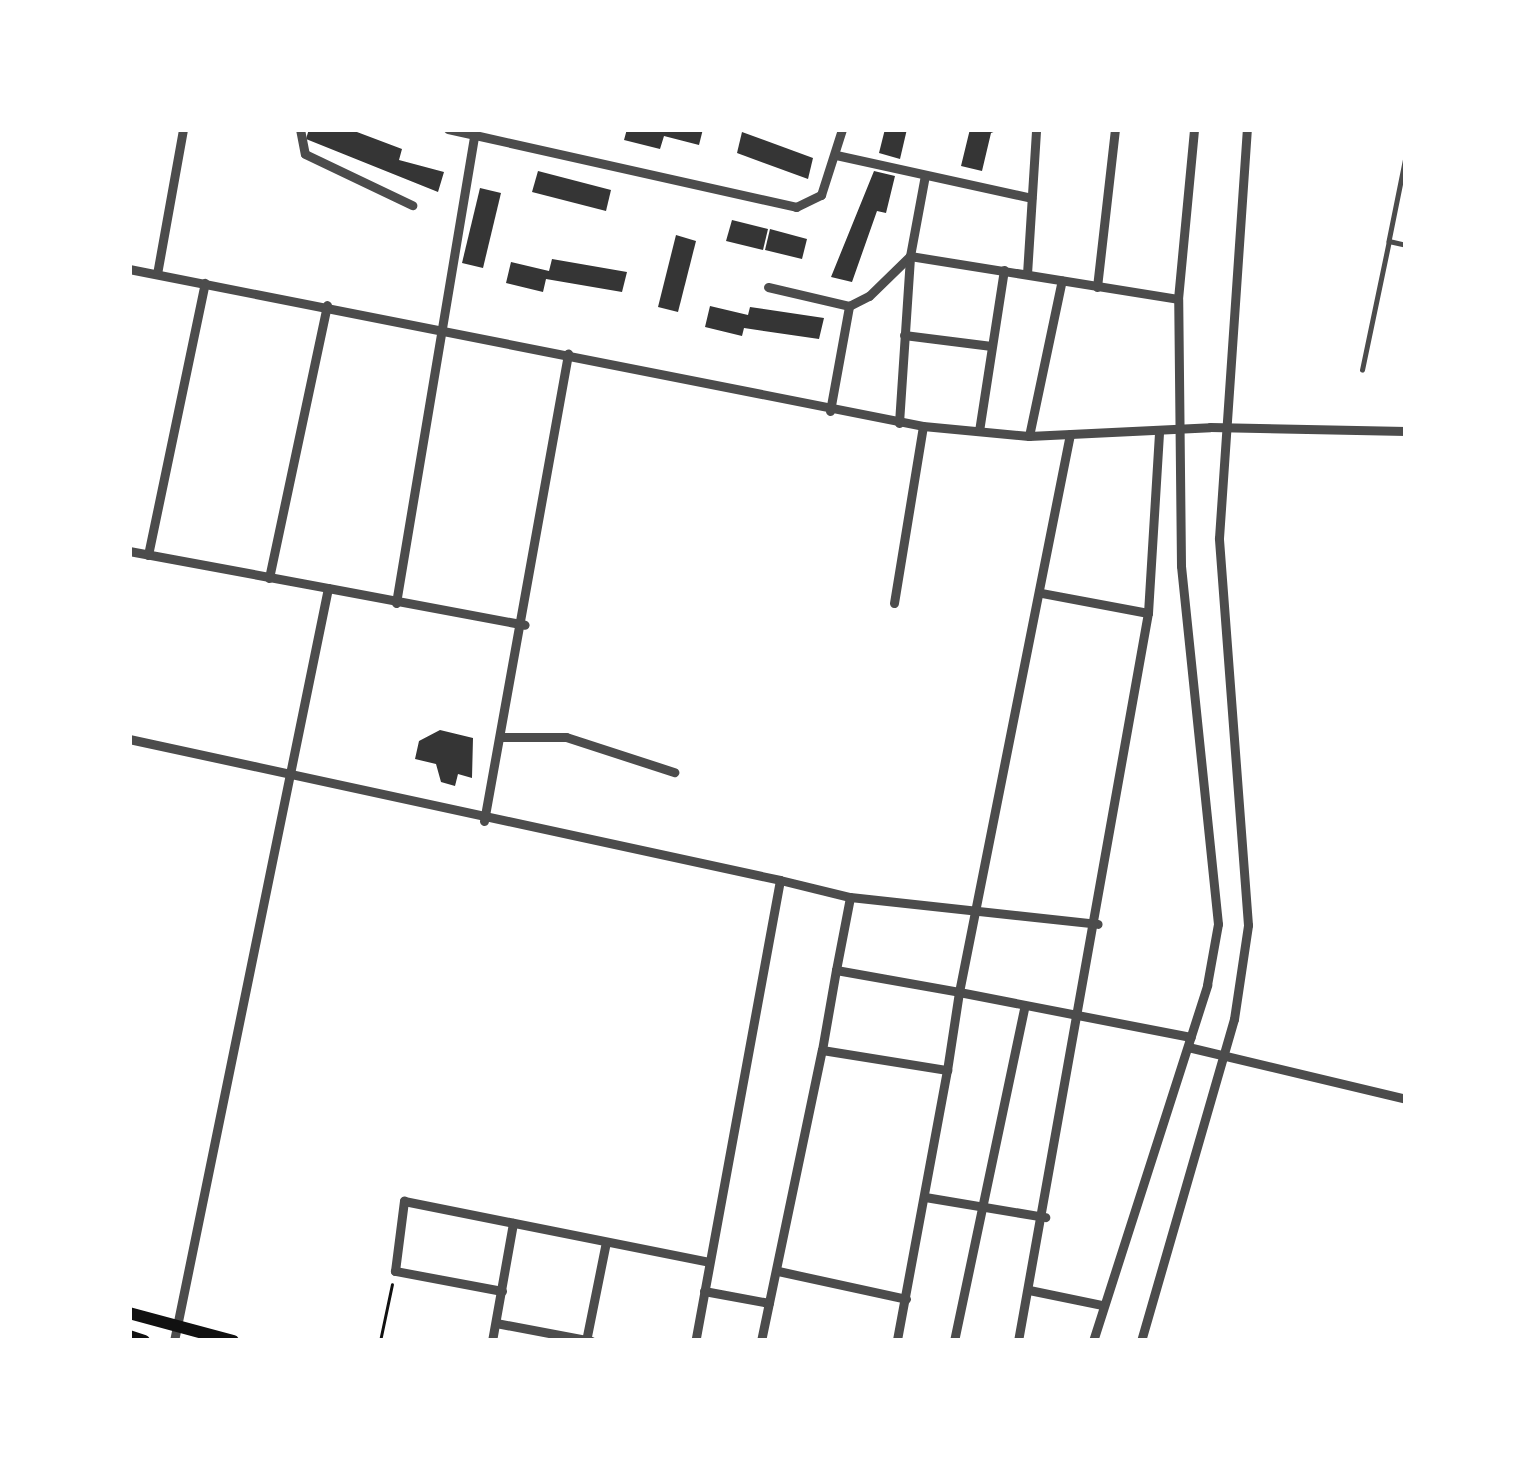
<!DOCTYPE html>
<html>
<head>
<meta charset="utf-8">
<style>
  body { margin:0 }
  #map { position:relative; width:1535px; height:1470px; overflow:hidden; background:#fff; font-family:Bitter,serif }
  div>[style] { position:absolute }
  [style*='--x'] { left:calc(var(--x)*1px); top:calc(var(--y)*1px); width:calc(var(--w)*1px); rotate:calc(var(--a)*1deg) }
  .building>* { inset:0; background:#353535 }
  .path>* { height:3px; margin:-1.5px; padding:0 1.5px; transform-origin:1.5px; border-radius:1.5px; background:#111 }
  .service>* { height:4.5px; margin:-2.25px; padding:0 2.25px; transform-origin:2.25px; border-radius:2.25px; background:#4c4c4c }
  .minor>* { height:9px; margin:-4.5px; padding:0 4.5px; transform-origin:4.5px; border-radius:4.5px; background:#4c4c4c }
  .secondary>* { height:12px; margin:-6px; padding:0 6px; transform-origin:6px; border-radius:6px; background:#111 }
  span { translate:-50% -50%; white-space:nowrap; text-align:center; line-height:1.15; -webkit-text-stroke:9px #fff; paint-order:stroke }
  .frame { position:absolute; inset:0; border:132px solid #fff; pointer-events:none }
</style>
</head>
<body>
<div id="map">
  <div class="building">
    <i style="clip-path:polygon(309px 129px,349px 129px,402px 149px,399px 160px,444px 172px,438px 192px,306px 139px)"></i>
    <i style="clip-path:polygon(627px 129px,703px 129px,699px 145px,664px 136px,660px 149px,624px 140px)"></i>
    <i style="clip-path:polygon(885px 129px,907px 129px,900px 159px,879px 153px)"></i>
    <i style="clip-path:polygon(970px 129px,1001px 129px,991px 133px,982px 171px,961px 166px)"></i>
    <i style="clip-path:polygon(742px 132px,813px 158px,808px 179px,737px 153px)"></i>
    <i style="clip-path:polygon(538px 171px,611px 190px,606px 211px,532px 192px)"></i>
    <i style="clip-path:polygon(874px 171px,895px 176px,886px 213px,877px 211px,852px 282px,831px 277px)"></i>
    <i style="clip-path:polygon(480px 188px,501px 193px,483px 268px,462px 263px)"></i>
    <i style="clip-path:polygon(732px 220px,768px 229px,763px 250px,726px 241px)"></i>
    <i style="clip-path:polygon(770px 229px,807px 239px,802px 259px,765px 250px)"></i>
    <i style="clip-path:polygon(676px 235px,696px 241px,678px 312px,658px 307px)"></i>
    <i style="clip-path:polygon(552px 259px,627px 272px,622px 292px,546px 279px,543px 292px,506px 283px,511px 262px,549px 271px)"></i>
    <i style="clip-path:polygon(710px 306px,748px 315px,750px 307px,824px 318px,819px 339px,744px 328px,742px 336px,705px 327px)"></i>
    <i style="clip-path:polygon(440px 730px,473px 738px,472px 778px,458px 774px,455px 786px,441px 782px,436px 764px,415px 759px,419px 741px)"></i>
  </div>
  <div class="path">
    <i style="--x:380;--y:1341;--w:58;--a:-78.1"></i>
  </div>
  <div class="service">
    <i style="--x:1406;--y:157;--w:86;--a:101.4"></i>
    <i style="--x:1389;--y:241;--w:17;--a:13"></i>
    <i style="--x:1362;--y:370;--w:132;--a:-78.2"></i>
  </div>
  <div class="minor">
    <i style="--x:300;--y:129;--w:25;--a:79"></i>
    <i style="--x:305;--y:154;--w:119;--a:25.5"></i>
    <i style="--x:448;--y:129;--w:357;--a:12.6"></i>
    <i style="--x:796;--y:207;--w:28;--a:-26"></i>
    <i style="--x:821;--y:195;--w:69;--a:-72.3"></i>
    <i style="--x:836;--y:155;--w:200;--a:12.4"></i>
    <i style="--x:129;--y:269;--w:809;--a:11.18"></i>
    <i style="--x:923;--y:426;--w:106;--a:5.4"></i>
    <i style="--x:1029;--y:436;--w:181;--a:-2.8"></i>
    <i style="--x:1210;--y:427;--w:196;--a:1.2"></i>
    <i style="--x:157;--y:274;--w:147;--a:-79.8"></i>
    <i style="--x:1027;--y:274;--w:145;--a:-86.4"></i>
    <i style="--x:768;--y:287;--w:83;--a:13.2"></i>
    <i style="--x:849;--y:306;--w:22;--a:-27"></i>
    <i style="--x:869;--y:296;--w:57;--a:-44.3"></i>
    <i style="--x:910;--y:256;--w:82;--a:-79.5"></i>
    <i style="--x:1097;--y:287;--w:159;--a:-83.5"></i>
    <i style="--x:904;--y:335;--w:88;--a:7.2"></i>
    <i style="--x:830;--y:411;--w:107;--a:-79.7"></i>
    <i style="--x:899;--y:423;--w:167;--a:-86.2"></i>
    <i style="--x:910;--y:256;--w:271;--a:9.1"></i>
    <i style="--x:979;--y:431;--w:163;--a:-81.2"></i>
    <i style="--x:1070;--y:434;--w:569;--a:101.25"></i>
    <i style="--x:959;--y:992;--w:236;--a:11"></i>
    <i style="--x:1029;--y:436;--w:159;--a:-78.1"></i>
    <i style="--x:129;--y:551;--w:202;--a:10.5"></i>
    <i style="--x:328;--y:588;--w:769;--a:101.56"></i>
    <i style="--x:148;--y:555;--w:278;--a:-78.2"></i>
    <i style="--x:269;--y:578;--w:279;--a:-78"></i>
    <i style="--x:328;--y:588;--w:200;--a:10.6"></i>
    <i style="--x:396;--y:603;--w:474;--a:-80.5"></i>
    <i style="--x:894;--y:603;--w:179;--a:-80.7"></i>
    <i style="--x:1148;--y:613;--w:181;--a:-86.5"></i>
    <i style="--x:502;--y:737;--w:64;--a:0"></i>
    <i style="--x:566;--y:737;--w:114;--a:18"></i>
    <i style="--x:129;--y:739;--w:666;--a:12.22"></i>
    <i style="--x:780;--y:880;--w:469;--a:100.4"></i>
    <i style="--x:484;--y:821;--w:475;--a:-79.8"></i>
    <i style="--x:780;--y:880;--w:72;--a:13.7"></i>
    <i style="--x:850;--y:897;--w:249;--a:6.2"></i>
    <i style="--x:836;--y:970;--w:74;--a:-79.1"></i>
    <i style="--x:1188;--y:1047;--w:224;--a:13.4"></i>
    <i style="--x:822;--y:1050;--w:81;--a:-80.1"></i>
    <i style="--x:836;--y:970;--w:125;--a:10.1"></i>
    <i style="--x:959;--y:992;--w:79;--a:98.7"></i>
    <i style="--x:925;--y:1197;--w:122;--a:9.5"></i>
    <i style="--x:778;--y:1271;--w:131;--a:12.3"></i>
    <i style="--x:1029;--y:1290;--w:75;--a:11.6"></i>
    <i style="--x:502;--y:1291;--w:109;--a:-169.4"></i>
    <i style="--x:395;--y:1271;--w:71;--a:-82.7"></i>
    <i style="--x:404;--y:1201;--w:311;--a:11.3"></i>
    <i style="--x:704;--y:1291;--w:66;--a:10.5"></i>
    <i style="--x:496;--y:1323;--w:97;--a:10.7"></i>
    <i style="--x:492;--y:1341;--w:120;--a:-79.9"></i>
    <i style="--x:586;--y:1341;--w:101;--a:-78.6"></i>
    <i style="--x:761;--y:1341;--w:297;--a:-78.2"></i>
    <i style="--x:822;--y:1050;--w:127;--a:9.1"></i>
    <i style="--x:947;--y:1070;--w:276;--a:100.5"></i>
    <i style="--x:954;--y:1341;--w:343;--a:-78.1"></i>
    <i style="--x:1018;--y:1341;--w:740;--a:-79.88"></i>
    <i style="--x:1148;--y:613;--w:109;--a:-169.4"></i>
    <i style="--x:1093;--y:1341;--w:374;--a:-72.2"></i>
    <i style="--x:1207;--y:985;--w:62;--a:-79.8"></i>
    <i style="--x:1218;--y:924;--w:360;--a:-95.9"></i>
    <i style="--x:1181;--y:566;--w:267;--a:-90.6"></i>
    <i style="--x:1178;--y:299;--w:171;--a:-84.6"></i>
    <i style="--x:1141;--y:1341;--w:335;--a:-73.9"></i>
    <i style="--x:1234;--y:1019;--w:95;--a:-81.5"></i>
    <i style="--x:1248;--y:925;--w:388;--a:-94.3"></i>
    <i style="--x:1219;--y:538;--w:410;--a:-86.1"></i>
  </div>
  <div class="secondary">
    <i style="--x:129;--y:1313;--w:108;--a:15.1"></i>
    <i style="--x:129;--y:1336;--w:16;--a:18"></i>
  </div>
  <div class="frame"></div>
</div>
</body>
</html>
